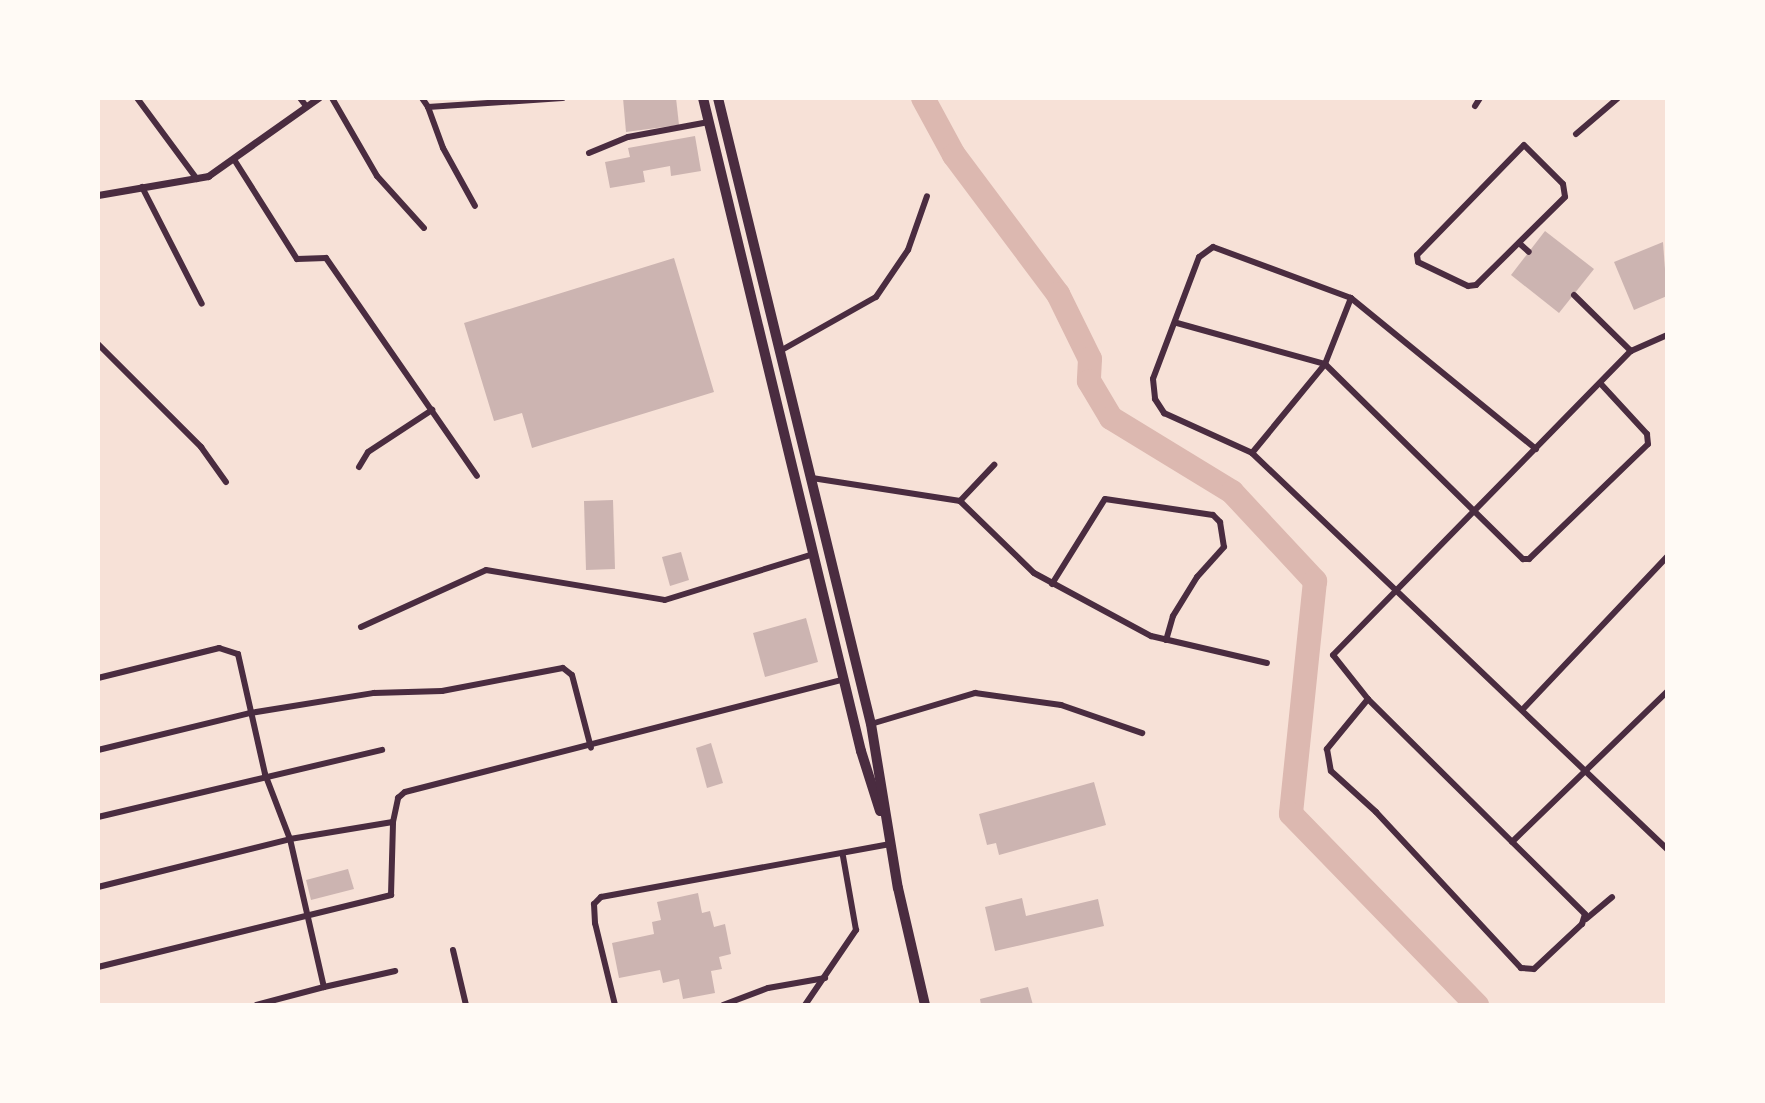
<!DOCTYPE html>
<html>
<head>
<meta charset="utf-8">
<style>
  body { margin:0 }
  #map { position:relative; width:1765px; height:1103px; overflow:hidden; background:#f7e1d7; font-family:"PT Sans",sans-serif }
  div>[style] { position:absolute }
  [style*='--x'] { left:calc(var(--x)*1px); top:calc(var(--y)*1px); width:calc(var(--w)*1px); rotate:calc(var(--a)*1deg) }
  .river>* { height:24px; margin:-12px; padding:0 12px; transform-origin:12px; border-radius:12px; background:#dcb8b0 }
  .building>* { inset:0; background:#ccb4b1 }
  .minor>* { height:6px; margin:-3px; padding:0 3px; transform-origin:3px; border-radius:3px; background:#4a2c40 }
  .tertiary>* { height:7px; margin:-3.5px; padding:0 3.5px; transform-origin:3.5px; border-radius:3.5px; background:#4a2c40 }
  .primary>* { height:10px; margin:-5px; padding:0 5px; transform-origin:5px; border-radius:5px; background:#4a2c40 }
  span { translate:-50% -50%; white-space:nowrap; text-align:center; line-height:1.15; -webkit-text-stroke:7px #fffaf5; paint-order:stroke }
  .frame { position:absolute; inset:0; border:100px solid #fffaf5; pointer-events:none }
</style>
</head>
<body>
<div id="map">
  <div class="river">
    <i style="--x:923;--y:98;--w:65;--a:61.5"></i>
    <i style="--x:954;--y:155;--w:174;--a:53.2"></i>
    <i style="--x:1058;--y:294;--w:72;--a:63.8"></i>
    <i style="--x:1090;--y:359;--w:22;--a:93"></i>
    <i style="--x:1089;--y:381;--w:43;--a:59.3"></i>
    <i style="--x:1111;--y:418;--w:142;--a:31.4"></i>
    <i style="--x:1232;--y:492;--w:122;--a:47"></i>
    <i style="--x:1315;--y:581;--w:234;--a:95.9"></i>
    <i style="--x:1291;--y:814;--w:267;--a:45.8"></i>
  </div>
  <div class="building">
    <i style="clip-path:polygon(623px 98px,676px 98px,679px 125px,626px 132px)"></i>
    <i style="clip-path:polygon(695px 136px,701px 171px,671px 176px,670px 166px,643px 171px,645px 182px,610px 188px,605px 162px,630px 157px,628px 148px)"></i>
    <i style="clip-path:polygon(1545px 231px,1594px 269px,1559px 313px,1511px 275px)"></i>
    <i style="clip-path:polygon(1663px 242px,1667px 296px,1634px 310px,1614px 262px)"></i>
    <i style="clip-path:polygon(674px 258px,714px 392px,532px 448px,522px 413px,494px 421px,464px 323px)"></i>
    <i style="clip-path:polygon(613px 500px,615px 569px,586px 570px,584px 501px)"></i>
    <i style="clip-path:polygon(681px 552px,689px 580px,670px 586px,662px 557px)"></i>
    <i style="clip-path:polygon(806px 618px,818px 662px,765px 677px,753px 633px)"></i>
    <i style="clip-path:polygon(711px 743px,723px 783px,707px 788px,696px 748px)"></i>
    <i style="clip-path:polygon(1094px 782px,1106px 825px,999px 855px,996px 843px,987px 845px,979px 814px)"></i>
    <i style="clip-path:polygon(348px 869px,354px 889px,311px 900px,306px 880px)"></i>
    <i style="clip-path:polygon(698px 893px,702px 913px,710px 911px,714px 927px,725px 924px,731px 954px,719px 957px,722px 969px,711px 971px,715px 993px,683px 999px,679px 979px,663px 983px,660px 970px,619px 978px,612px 943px,654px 934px,652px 922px,661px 920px,657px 902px)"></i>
    <i style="clip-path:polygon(1022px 898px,1026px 916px,1098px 899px,1104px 926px,995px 951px,985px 907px)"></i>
    <i style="clip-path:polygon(1028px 987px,1033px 1005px,981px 1005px,980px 999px)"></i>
  </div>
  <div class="minor">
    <i style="--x:137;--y:98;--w:101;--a:53.5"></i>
    <i style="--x:300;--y:98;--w:10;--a:53"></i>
    <i style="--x:332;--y:98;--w:90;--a:60"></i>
    <i style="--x:377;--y:176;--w:70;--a:47.9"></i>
    <i style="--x:422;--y:98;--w:11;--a:56"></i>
    <i style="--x:428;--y:107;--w:135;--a:-3.8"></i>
    <i style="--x:1475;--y:106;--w:9;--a:-58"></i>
    <i style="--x:428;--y:107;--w:44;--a:69.9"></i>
    <i style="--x:443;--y:148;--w:66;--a:61.1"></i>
    <i style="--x:1576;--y:134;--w:55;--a:-40.6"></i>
    <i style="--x:1524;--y:145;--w:55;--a:45"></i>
    <i style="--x:1563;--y:184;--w:13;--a:81"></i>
    <i style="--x:1565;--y:197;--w:125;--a:135.3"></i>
    <i style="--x:1476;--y:285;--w:8;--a:173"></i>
    <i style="--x:1468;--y:286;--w:55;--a:-154.4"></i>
    <i style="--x:1418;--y:262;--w:7;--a:-98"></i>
    <i style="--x:1417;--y:255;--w:153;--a:-45.8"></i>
    <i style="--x:589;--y:153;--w:42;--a:-22.3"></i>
    <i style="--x:628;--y:137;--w:82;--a:-10.5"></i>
    <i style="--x:235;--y:161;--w:116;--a:57.7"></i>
    <i style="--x:297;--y:259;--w:29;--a:-2"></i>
    <i style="--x:326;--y:258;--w:265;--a:55.3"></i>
    <i style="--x:142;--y:187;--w:131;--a:62.9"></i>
    <i style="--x:1519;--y:243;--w:13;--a:42"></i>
    <i style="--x:1574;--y:295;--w:80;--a:44.5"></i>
    <i style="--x:1177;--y:323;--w:154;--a:15.5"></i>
    <i style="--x:1325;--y:364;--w:278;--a:44.6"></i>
    <i style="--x:1523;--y:559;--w:6;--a:0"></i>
    <i style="--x:1529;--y:559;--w:165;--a:-44"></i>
    <i style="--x:1648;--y:444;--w:10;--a:-96"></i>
    <i style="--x:1647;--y:434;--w:67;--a:-132.6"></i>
    <i style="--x:98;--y:344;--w:146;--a:45"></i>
    <i style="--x:201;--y:447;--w:43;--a:54.5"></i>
    <i style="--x:780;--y:351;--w:110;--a:-29.4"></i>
    <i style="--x:876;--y:297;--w:57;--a:-55.8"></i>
    <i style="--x:908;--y:250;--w:57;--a:-70.6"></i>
    <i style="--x:1536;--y:449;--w:239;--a:-140.8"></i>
    <i style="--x:1351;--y:298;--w:147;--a:-159.7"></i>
    <i style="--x:1213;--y:247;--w:17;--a:144"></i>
    <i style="--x:1199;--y:257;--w:130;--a:110.7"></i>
    <i style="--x:1153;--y:379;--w:20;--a:84"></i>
    <i style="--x:1155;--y:399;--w:17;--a:57"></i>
    <i style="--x:1164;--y:413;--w:97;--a:24.4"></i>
    <i style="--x:1252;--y:453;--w:574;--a:43.66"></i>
    <i style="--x:1252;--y:453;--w:115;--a:-50.6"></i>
    <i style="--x:1325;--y:364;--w:71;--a:-68.5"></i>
    <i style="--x:359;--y:467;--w:17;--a:-59"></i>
    <i style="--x:368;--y:452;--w:77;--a:-33.3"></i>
    <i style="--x:812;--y:478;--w:150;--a:8.8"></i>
    <i style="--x:960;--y:501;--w:103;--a:44.2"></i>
    <i style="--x:1034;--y:573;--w:133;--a:28.3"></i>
    <i style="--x:1151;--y:636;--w:119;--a:13.1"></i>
    <i style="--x:960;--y:501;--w:50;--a:-46.6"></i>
    <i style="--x:1052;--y:584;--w:100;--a:-58.1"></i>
    <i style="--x:1105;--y:499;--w:109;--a:8.4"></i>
    <i style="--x:1213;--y:515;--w:10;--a:45"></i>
    <i style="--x:1220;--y:522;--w:25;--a:81"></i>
    <i style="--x:1224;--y:547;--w:40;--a:132"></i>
    <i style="--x:1197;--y:577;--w:46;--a:121.6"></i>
    <i style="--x:1173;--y:616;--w:25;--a:106"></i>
    <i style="--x:361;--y:627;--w:137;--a:-24.5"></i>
    <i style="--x:486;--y:570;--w:181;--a:9.5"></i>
    <i style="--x:665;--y:600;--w:156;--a:-17.2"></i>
    <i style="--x:98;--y:678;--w:125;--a:-13.9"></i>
    <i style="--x:219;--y:648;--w:20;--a:18"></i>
    <i style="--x:238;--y:654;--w:123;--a:77.3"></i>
    <i style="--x:265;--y:774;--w:70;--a:69"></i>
    <i style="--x:290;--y:839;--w:152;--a:77.1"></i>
    <i style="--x:324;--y:987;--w:70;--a:165.2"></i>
    <i style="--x:1368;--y:699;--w:65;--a:129.4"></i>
    <i style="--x:1327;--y:749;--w:22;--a:80"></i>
    <i style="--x:1331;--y:771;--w:61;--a:42.3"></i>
    <i style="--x:1376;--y:812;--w:213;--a:47.1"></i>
    <i style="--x:1521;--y:968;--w:13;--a:4"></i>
    <i style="--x:1534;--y:969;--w:66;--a:-43.2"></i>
    <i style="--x:1582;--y:924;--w:10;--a:-73"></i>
    <i style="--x:1585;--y:914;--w:305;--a:-135.3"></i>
    <i style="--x:1368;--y:699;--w:56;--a:-128.5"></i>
    <i style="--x:1333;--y:655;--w:426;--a:-45.6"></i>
    <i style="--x:1631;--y:351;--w:39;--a:-24"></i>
    <i style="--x:1524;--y:708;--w:208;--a:-46.6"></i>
    <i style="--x:871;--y:724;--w:109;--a:-16.6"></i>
    <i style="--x:975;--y:693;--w:87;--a:7.9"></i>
    <i style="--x:1061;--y:705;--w:86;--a:19.1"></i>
    <i style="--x:98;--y:750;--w:156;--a:-13.7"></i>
    <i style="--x:250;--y:713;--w:126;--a:-9.2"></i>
    <i style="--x:374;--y:693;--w:68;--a:-1.7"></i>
    <i style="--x:442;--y:691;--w:123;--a:-10.8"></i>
    <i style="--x:563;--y:668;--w:11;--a:38"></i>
    <i style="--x:572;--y:675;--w:75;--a:75.4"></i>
    <i style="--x:98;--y:817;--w:292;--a:-13.3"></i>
    <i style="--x:1512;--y:842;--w:216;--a:-44.1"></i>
    <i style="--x:98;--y:887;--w:198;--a:-14"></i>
    <i style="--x:290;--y:839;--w:104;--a:-9.4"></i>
    <i style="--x:1586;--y:919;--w:34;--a:-40"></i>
    <i style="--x:453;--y:950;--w:57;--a:76.7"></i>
    <i style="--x:98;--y:967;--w:302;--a:-13.8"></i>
    <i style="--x:391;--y:895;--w:73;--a:-88.4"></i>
    <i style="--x:393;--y:822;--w:25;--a:-78"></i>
    <i style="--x:398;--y:798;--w:9;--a:-41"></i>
    <i style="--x:405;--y:792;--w:453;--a:-14.4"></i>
    <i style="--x:324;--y:987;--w:73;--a:-12.7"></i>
    <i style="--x:615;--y:1005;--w:84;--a:-103.7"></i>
    <i style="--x:595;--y:923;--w:19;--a:-93"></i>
    <i style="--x:594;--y:904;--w:10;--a:-45"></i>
    <i style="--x:601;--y:897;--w:294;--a:-10.4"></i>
    <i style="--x:723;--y:1005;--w:48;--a:-20.7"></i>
    <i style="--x:768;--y:988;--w:58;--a:-10"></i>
    <i style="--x:805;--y:1005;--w:91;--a:-55.8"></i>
    <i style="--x:856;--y:930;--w:75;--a:-100"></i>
  </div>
  <div class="tertiary">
    <i style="--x:98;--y:195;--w:112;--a:-9.8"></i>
    <i style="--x:208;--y:176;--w:135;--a:-35.3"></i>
  </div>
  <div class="primary">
    <i style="--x:703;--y:98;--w:672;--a:76.4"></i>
    <i style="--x:861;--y:751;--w:63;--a:72.4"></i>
    <i style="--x:718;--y:98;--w:644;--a:76.27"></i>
    <i style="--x:871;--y:724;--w:166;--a:80.7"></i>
    <i style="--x:898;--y:888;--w:120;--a:77"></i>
  </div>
  <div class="frame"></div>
</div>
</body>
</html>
